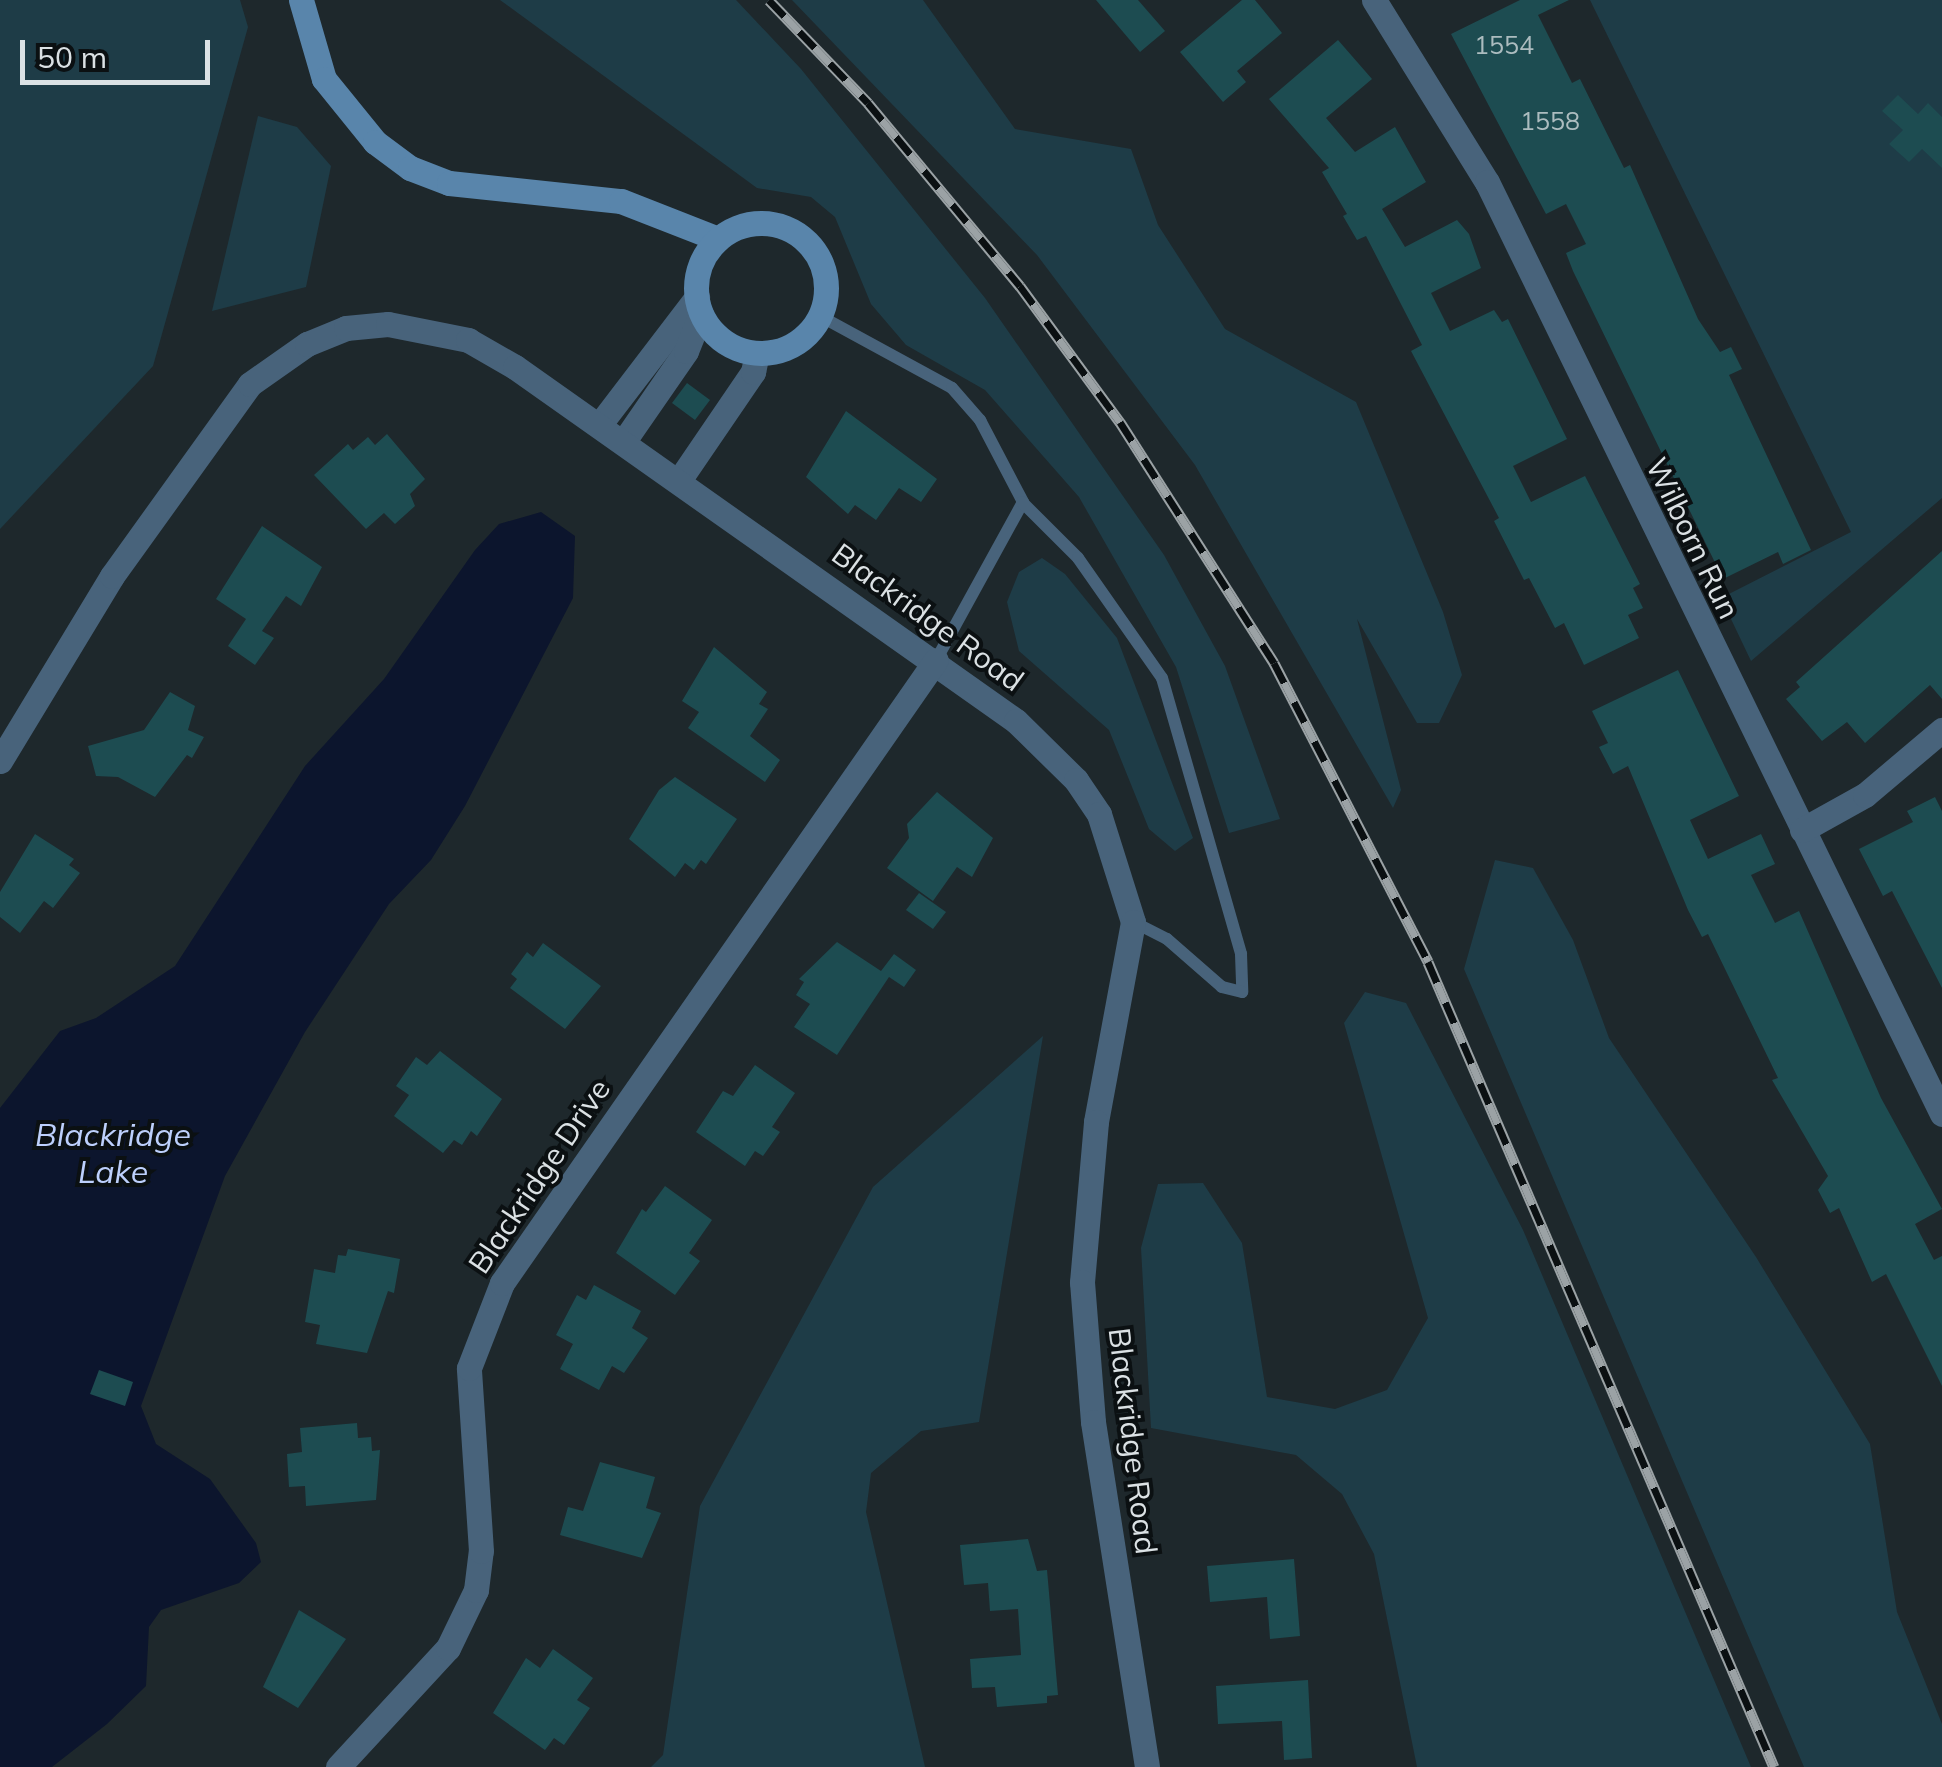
<!DOCTYPE html>
<html>
<head>
<meta charset="utf-8">
<style>
  body { margin:0 }
  #map { position:relative; width:1942px; height:1767px; overflow:hidden; background:#1e282c; font-family:Mulish,sans-serif }
  div>[style] { position:absolute }
  [style*='--x'] { left:calc(var(--x)*1px); top:calc(var(--y)*1px); width:calc(var(--w)*1px); rotate:calc(var(--a)*1deg) }
  .green>* { inset:0; background:#1e3c47 }
  .water>* { inset:0; background:#0c152d }
  .building>* { inset:0; background:#1d4c51 }
  .lane>* { height:12px; margin:-6px; padding:0 6px; transform-origin:6px; border-radius:6px; background:#48637b }
  .street>* { height:25px; margin:-12.5px; padding:0 12.5px; transform-origin:12.5px; border-radius:12.5px; background:#48637b }
  .secondary>* { height:25px; margin:-12.5px; padding:0 12.5px; transform-origin:12.5px; border-radius:12.5px; background:#5985ab }
  .secondary>.ring { margin:-12.5px; padding:0; box-sizing:content-box; background:none; border:25px solid #5985ab; border-radius:50% }
  .rail>* { height:11px; margin-top:-5.5px; transform-origin:0; background:repeating-linear-gradient(90deg,#0b1012 0 22px,#9ba2a5 0 44px); box-sizing:border-box; border-block:2px solid #9ba2a5 }
  span { translate:-50% -50%; white-space:nowrap; text-align:center; line-height:1.15; -webkit-text-stroke:8px #0b1012; paint-order:stroke }
  .number-label { font-size:25px; color:#acbcbf }
  .number-label span { -webkit-text-stroke-width:0 }
  .street-label { font-size:30px; color:#dbe1e4 }
  .water-label { font-size:32px; color:#bdd0fc; font-style:italic }
  .scale { position:absolute; left:20px; top:40px; width:190px; height:45px; box-sizing:border-box; border:5px solid #dbe1e4; border-top:0; padding-left:12px; font-size:30px; line-height:35px; white-space:nowrap; color:#dbe1e4; -webkit-text-stroke:8px #0b1012; paint-order:stroke }
</style>
</head>
<body>
<div id="map">
  <div class="green">
    <i style="clip-path:polygon(0 0,240px 0,248px 27px,153px 366px,0 529px)"></i>
    <i style="clip-path:polygon(500px 0,736px 0,801px 69px,985px 298px,1164px 555px,1225px 666px,1280px 819px,1229px 833px,1176px 667px,1079px 497px,985px 390px,906px 345px,871px 304px,835px 217px,811px 197px,757px 188px)"></i>
    <i style="clip-path:polygon(792px 0,923px 0,1015px 129px,1131px 149px,1158px 225px,1225px 329px,1356px 402px,1443px 612px,1462px 675px,1439px 723px,1417px 723px,1357px 619px,1401px 790px,1393px 808px,1195px 465px,1037px 255px)"></i>
    <i style="clip-path:polygon(1590px 0,1942px 0,1942px 498px,1751px 661px,1721px 598px,1851px 532px)"></i>
    <i style="clip-path:polygon(258px 116px,297px 127px,331px 166px,306px 287px,212px 311px)"></i>
    <i style="clip-path:polygon(1042px 558px,1065px 574px,1117px 638px,1193px 838px,1175px 851px,1149px 829px,1109px 730px,1019px 651px,1007px 602px,1019px 572px)"></i>
    <i style="clip-path:polygon(1495px 860px,1533px 868px,1573px 940px,1609px 1038px,1756px 1257px,1870px 1444px,1897px 1612px,1942px 1724px,1942px 1767px,1804px 1767px,1464px 969px)"></i>
    <i style="clip-path:polygon(1365px 992px,1406px 1003px,1523px 1230px,1751px 1767px,1417px 1767px,1374px 1554px,1342px 1494px,1296px 1455px,1151px 1428px,1141px 1248px,1158px 1184px,1203px 1183px,1242px 1243px,1267px 1397px,1335px 1409px,1387px 1390px,1428px 1318px,1344px 1023px)"></i>
    <i style="clip-path:polygon(1043px 1036px,979px 1422px,921px 1431px,871px 1473px,866px 1512px,925px 1767px,651px 1767px,663px 1755px,700px 1506px,873px 1187px)"></i>
  </div>
  <div class="water">
    <i style="clip-path:polygon(541px 512px,575px 536px,573px 598px,465px 806px,431px 860px,389px 904px,305px 1032px,225px 1176px,141px 1406px,156px 1444px,210px 1479px,256px 1543px,261px 1562px,239px 1583px,161px 1610px,149px 1627px,146px 1686px,107px 1724px,52px 1767px,0 1767px,0 1108px,60px 1031px,96px 1018px,175px 966px,305px 766px,384px 679px,475px 550px,499px 524px)"></i>
  </div>
  <div class="building">
    <i style="clip-path:polygon(1096px 0,1138px 0,1165px 31px,1140px 52px)"></i>
    <i style="clip-path:polygon(1242px 0,1255px 0,1282px 33px,1237px 71px,1246px 82px,1223px 102px,1180px 52px)"></i>
    <i style="clip-path:polygon(1520px 0,1569px 0,1538px 15px,1572px 83px,1580px 79px,1624px 168px,1630px 165px,1698px 319px,1720px 352px,1731px 347px,1742px 369px,1729px 375px,1811px 550px,1783px 564px,1778px 552px,1723px 579px,1573px 271px,1566px 253px,1586px 244px,1566px 204px,1546px 214px,1451px 34px)"></i>
    <i style="clip-path:polygon(1338px 40px,1372px 79px,1326px 118px,1355px 152px,1395px 127px,1426px 182px,1382px 209px,1405px 247px,1457px 220px,1469px 234px,1481px 268px,1431px 293px,1450px 331px,1494px 310px,1502px 322px,1508px 319px,1567px 439px,1513px 466px,1531px 502px,1585px 476px,1640px 584px,1633px 588px,1643px 608px,1628px 615px,1639px 638px,1584px 665px,1564px 623px,1555px 628px,1529px 578px,1524px 580px,1494px 521px,1499px 518px,1411px 351px,1422px 345px,1366px 236px,1357px 240px,1343px 216px,1347px 214px,1322px 172px,1329px 168px,1269px 99px)"></i>
    <i style="clip-path:polygon(1898px 95px,1918px 114px,1928px 103px,1942px 117px,1942px 168px,1922px 149px,1909px 162px,1889px 144px,1903px 130px,1882px 111px)"></i>
    <i style="clip-path:polygon(687px 383px,710px 400px,695px 420px,672px 403px)"></i>
    <i style="clip-path:polygon(846px 411px,937px 479px,921px 502px,899px 488px,876px 520px,855px 505px,848px 514px,806px 477px)"></i>
    <i style="clip-path:polygon(387px 434px,425px 479px,410px 494px,415px 506px,395px 524px,384px 513px,366px 529px,314px 475px,348px 444px,353px 450px,368px 437px,375px 445px)"></i>
    <i style="clip-path:polygon(262px 526px,322px 567px,301px 606px,286px 596px,262px 631px,274px 638px,255px 665px,228px 646px,246px 619px,216px 599px)"></i>
    <i style="clip-path:polygon(1942px 551px,1942px 699px,1930px 685px,1865px 743px,1847px 722px,1822px 741px,1786px 699px,1800px 687px,1796px 682px)"></i>
    <i style="clip-path:polygon(714px 647px,767px 692px,759px 704px,768px 709px,750px 736px,780px 760px,765px 782px,688px 728px,699px 712px,682px 701px)"></i>
    <i style="clip-path:polygon(1678px 670px,1739px 796px,1690px 820px,1708px 859px,1761px 834px,1775px 864px,1751px 875px,1775px 923px,1799px 911px,1881px 1098px,1942px 1209px,1915px 1224px,1934px 1260px,1942px 1256px,1942px 1386px,1886px 1274px,1872px 1282px,1839px 1208px,1830px 1213px,1818px 1190px,1828px 1176px,1772px 1080px,1778px 1078px,1708px 934px,1702px 937px,1688px 910px,1628px 766px,1613px 774px,1599px 747px,1608px 743px,1592px 711px)"></i>
    <i style="clip-path:polygon(170px 692px,195px 706px,188px 730px,204px 737px,192px 758px,187px 755px,155px 797px,118px 777px,96px 776px,88px 746px,144px 730px)"></i>
    <i style="clip-path:polygon(675px 777px,737px 819px,706px 864px,701px 860px,694px 870px,685px 863px,675px 877px,629px 839px,659px 790px)"></i>
    <i style="clip-path:polygon(937px 792px,993px 838px,972px 877px,957px 867px,933px 901px,887px 868px,909px 838px,907px 824px)"></i>
    <i style="clip-path:polygon(1935px 797px,1942px 811px,1942px 988px,1892px 891px,1883px 896px,1859px 849px,1913px 822px,1907px 811px)"></i>
    <i style="clip-path:polygon(35px 834px,74px 859px,69px 865px,80px 873px,53px 908px,44px 901px,20px 933px,0 917px,0 892px)"></i>
    <i style="clip-path:polygon(919px 893px,946px 912px,933px 929px,906px 910px)"></i>
    <i style="clip-path:polygon(837px 942px,881px 971px,894px 954px,916px 970px,904px 987px,889px 977px,837px 1055px,794px 1027px,810px 1004px,796px 995px,804px 982px,799px 979px)"></i>
    <i style="clip-path:polygon(543px 943px,601px 986px,565px 1029px,510px 988px,517px 979px,511px 974px,527px 952px,533px 957px)"></i>
    <i style="clip-path:polygon(440px 1051px,502px 1099px,477px 1136px,471px 1131px,462px 1145px,454px 1140px,443px 1153px,394px 1116px,409px 1095px,396px 1086px,416px 1057px,427px 1065px)"></i>
    <i style="clip-path:polygon(755px 1065px,795px 1093px,772px 1127px,780px 1132px,763px 1156px,755px 1151px,745px 1166px,696px 1132px,723px 1091px,733px 1096px)"></i>
    <i style="clip-path:polygon(665px 1186px,712px 1220px,689px 1253px,700px 1261px,675px 1295px,616px 1253px,642px 1209px,646px 1212px)"></i>
    <i style="clip-path:polygon(348px 1249px,400px 1259px,394px 1293px,388px 1291px,367px 1353px,316px 1344px,320px 1325px,305px 1322px,314px 1269px,335px 1273px,338px 1255px,346px 1256px)"></i>
    <i style="clip-path:polygon(594px 1285px,641px 1311px,632px 1328px,648px 1338px,624px 1373px,612px 1366px,599px 1390px,560px 1369px,573px 1344px,556px 1335px,577px 1295px,586px 1300px)"></i>
    <i style="clip-path:polygon(99px 1370px,133px 1382px,125px 1406px,90px 1394px)"></i>
    <i style="clip-path:polygon(357px 1423px,358px 1438px,371px 1437px,372px 1451px,380px 1450px,376px 1500px,306px 1506px,305px 1486px,289px 1487px,287px 1454px,302px 1452px,300px 1428px)"></i>
    <i style="clip-path:polygon(600px 1462px,655px 1477px,646px 1508px,661px 1513px,642px 1558px,560px 1535px,568px 1507px,583px 1511px)"></i>
    <i style="clip-path:polygon(1028px 1539px,1037px 1571px,1047px 1570px,1058px 1695px,1047px 1696px,1047px 1703px,997px 1707px,995px 1687px,972px 1688px,970px 1659px,1021px 1655px,1018px 1609px,990px 1611px,988px 1583px,964px 1585px,960px 1545px)"></i>
    <i style="clip-path:polygon(1294px 1559px,1300px 1636px,1270px 1639px,1267px 1597px,1210px 1602px,1207px 1566px)"></i>
    <i style="clip-path:polygon(299px 1610px,346px 1639px,298px 1708px,263px 1687px)"></i>
    <i style="clip-path:polygon(553px 1649px,593px 1678px,577px 1700px,590px 1708px,564px 1745px,554px 1738px,545px 1750px,493px 1713px,526px 1658px,540px 1668px)"></i>
    <i style="clip-path:polygon(1308px 1680px,1312px 1758px,1284px 1760px,1282px 1721px,1218px 1724px,1216px 1686px)"></i>
  </div>
  <div class="lane">
    <i style="--x:820;--y:316;--w:150;--a:28.6"></i>
    <i style="--x:952;--y:388;--w:43;--a:48.8"></i>
    <i style="--x:980;--y:420;--w:93;--a:62.3"></i>
    <i style="--x:1023;--y:502;--w:180;--a:118.8"></i>
    <i style="--x:1022;--y:502;--w:79;--a:45"></i>
    <i style="--x:1078;--y:558;--w:146;--a:55"></i>
    <i style="--x:1162;--y:678;--w:287;--a:74"></i>
    <i style="--x:1241;--y:954;--w:38;--a:88"></i>
    <i style="--x:1242;--y:992;--w:21;--a:-166"></i>
    <i style="--x:1222;--y:987;--w:73;--a:-138.9"></i>
    <i style="--x:1167;--y:939;--w:38;--a:-153"></i>
  </div>
  <div class="street">
    <i style="--x:1374;--y:0;--w:214;--a:58.2"></i>
    <i style="--x:1487;--y:182;--w:1037;--a:63.98"></i>
    <i style="--x:600;--y:424;--w:160;--a:-52.6"></i>
    <i style="--x:624;--y:441;--w:109;--a:-55.4"></i>
    <i style="--x:686;--y:351;--w:40;--a:-68"></i>
    <i style="--x:680;--y:479;--w:130;--a:-55.7"></i>
    <i style="--x:753;--y:372;--w:19;--a:-78"></i>
    <i style="--x:0;--y:761;--w:216;--a:-58.8"></i>
    <i style="--x:112;--y:576;--w:236;--a:-54.3"></i>
    <i style="--x:250;--y:384;--w:70;--a:-35.1"></i>
    <i style="--x:307;--y:344;--w:42;--a:-22.3"></i>
    <i style="--x:346;--y:328;--w:42;--a:-5.4"></i>
    <i style="--x:388;--y:324;--w:82;--a:11.3"></i>
    <i style="--x:468;--y:340;--w:54;--a:29.9"></i>
    <i style="--x:515;--y:367;--w:613;--a:35.24"></i>
    <i style="--x:1016;--y:721;--w:84;--a:44.5"></i>
    <i style="--x:1076;--y:780;--w:41;--a:55.9"></i>
    <i style="--x:1099;--y:814;--w:113;--a:72.5"></i>
    <i style="--x:1133;--y:922;--w:203;--a:100.5"></i>
    <i style="--x:1096;--y:1122;--w:161;--a:95"></i>
    <i style="--x:1082;--y:1282;--w:140;--a:85.5"></i>
    <i style="--x:1093;--y:1422;--w:349;--a:81.1"></i>
    <i style="--x:1802;--y:830;--w:72;--a:-29.1"></i>
    <i style="--x:1865;--y:795;--w:101;--a:-40.2"></i>
    <i style="--x:338;--y:1767;--w:162;--a:-47.3"></i>
    <i style="--x:448;--y:1648;--w:64;--a:-64.2"></i>
    <i style="--x:476;--y:1590;--w:39;--a:-83"></i>
    <i style="--x:481;--y:1551;--w:183;--a:-93.8"></i>
    <i style="--x:469;--y:1368;--w:91;--a:-68.8"></i>
    <i style="--x:502;--y:1283;--w:759;--a:-55.14"></i>
  </div>
  <div class="secondary">
    <i style="--x:301;--y:0;--w:82;--a:73.8"></i>
    <i style="--x:324;--y:79;--w:81;--a:51"></i>
    <i style="--x:375;--y:142;--w:44;--a:36.6"></i>
    <i style="--x:410;--y:168;--w:42;--a:21"></i>
    <i style="--x:449;--y:183;--w:173;--a:6"></i>
    <i style="--x:621;--y:201;--w:104;--a:21.4"></i>
    <i class="ring" style="left:696px;top:223px;width:105px;height:105px"></i>
  </div>
  <div class="rail">
    <i style="--x:769;--y:0;--w:143;--a:46.1"></i>
    <i style="--x:868;--y:103;--w:238;--a:50.3"></i>
    <i style="--x:1020;--y:286;--w:169;--a:53.7"></i>
    <i style="--x:1120;--y:422;--w:286;--a:57.4"></i>
    <i style="--x:1274;--y:663;--w:336;--a:62.7"></i>
    <i style="--x:1428;--y:962;--w:876;--a:66.74"></i>
  </div>
  <div class="number-label">
    <span style="left:1504px;top:45px">1554</span>
    <span style="left:1550px;top:121px">1558</span>
  </div>
  <div class="street-label">
    <span style="left:1693px;top:538px;rotate:64deg">Wilborn Run</span>
    <span style="left:928px;top:617px;rotate:36deg">Blackridge Road</span>
    <span style="left:539px;top:1176px;rotate:-56deg">Blackridge Drive</span>
    <span style="left:1133px;top:1441px;rotate:83deg">Blackridge Road</span>
  </div>
  <div class="water-label">
    <span style="left:113px;top:1153px">Blackridge<br>Lake</span>
  </div>
  <div class="scale">50 m</div>
</div>
</body>
</html>
